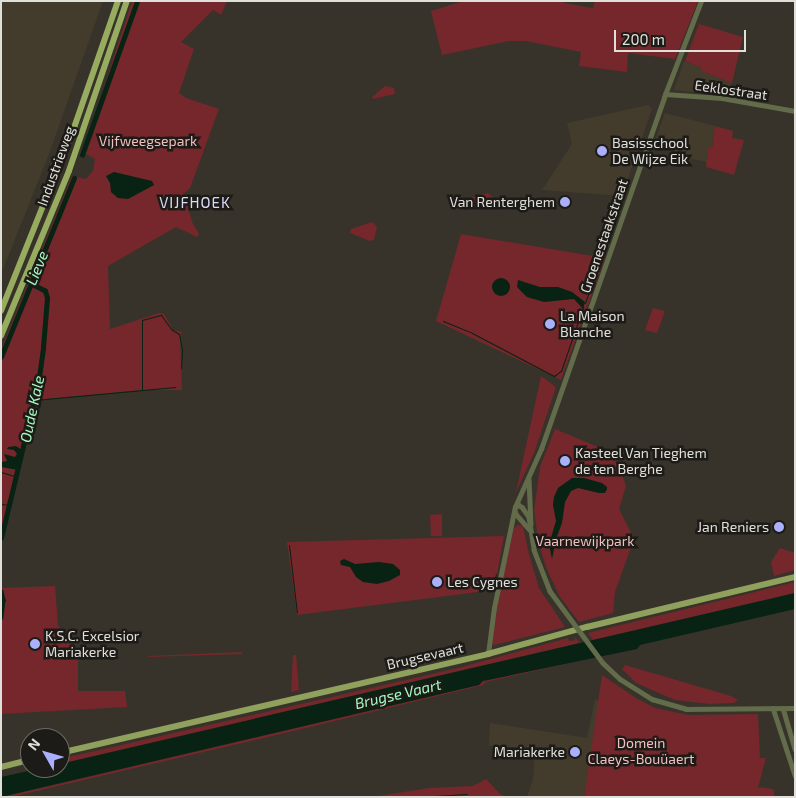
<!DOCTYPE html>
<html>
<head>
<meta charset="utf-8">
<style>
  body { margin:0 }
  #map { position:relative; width:796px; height:798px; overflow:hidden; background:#37332a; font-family:"Exo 2",sans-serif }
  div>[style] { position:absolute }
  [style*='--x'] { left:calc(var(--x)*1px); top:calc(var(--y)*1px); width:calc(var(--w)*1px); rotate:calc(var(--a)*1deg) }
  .built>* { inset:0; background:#433c2d }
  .green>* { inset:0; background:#75272b }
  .water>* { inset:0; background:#082313 }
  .round { border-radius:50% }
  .stream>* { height:1px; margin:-0.5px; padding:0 0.5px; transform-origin:0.5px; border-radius:0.5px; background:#082313 }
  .canal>* { height:4.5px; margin:-2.25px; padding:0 2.25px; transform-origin:2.25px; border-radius:2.25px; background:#082313 }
  .tertiary>* { height:4.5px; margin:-2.25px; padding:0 2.25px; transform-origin:2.25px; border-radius:2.25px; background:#626b4a }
  .primary>* { height:5.5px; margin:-2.75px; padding:0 2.75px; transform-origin:2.75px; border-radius:2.75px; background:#8fa15c }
  .trunk>* { height:5.5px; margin:-2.75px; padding:0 2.75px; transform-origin:2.75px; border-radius:2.75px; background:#98ac5f }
  .tertiary-bridge>* { height:4.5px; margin:-2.25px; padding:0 2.25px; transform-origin:2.25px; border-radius:2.25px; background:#626b4a }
  .dots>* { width:14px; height:14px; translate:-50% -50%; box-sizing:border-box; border:2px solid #1d1b17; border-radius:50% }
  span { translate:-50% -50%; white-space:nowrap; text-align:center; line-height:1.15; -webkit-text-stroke:5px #1d1b17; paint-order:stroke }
  .street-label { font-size:14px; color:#e1dfd9 }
  .park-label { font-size:14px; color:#f2c0bf }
  .poi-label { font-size:14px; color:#e1dfd9 }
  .left { translate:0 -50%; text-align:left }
  .right { translate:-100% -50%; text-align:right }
  .neighbourhood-label { font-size:15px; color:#d8dbf8; letter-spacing:1px }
  .water-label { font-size:15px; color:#a6fbc2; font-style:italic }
  .frame { position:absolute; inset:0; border:2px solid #e1dfd9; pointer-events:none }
  .north { position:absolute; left:20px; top:728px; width:50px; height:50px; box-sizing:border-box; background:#1d1b17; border:1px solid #6b6965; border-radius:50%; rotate:308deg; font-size:14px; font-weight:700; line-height:20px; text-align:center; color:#e1dfd9 }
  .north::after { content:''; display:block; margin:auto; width:18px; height:22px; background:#aab0fb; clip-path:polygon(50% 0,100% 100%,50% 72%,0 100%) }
  .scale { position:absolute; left:614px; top:30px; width:132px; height:22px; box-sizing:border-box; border:2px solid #e1dfd9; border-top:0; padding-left:6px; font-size:15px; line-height:18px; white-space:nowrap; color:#e1dfd9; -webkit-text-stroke:4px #1d1b17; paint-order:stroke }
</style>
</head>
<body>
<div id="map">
  <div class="built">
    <i style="clip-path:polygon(1px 1px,103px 1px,49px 154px,1px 274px)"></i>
    <i style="clip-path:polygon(684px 61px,703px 68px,702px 71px,732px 83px,730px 96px,674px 90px)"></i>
    <i style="clip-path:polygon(648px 105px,652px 109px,622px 196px,542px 190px,572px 144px,567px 123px)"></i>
    <i style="clip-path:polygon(665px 113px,715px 126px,712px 148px,708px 148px,707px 162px,679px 156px,680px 152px,653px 146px)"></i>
    <i style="clip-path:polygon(595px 700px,600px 701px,584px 797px,527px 797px,533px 779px,535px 753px,514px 749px,513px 747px,489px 746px,490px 723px,587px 738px)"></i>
  </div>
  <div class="green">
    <i style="clip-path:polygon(132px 1px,227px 1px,221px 15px,213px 10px,181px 42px,194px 49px,179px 93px,186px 98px,219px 109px,190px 188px,183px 194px,193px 224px,199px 234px,197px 237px,176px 227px,108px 266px,110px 329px,159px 313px,164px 314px,173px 330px,182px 332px,180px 336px,182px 390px,142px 390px,35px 400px,1px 538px,1px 350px,72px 176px,86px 179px,93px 171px,95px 159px,83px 152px)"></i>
    <i style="clip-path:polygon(463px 1px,564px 1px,564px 3px,593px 8px,595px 1px,698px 1px,675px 59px,628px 53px,627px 72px,579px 66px,581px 52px,526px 41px,509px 41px,442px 55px,431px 11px)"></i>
    <i style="clip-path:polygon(699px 24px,743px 37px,732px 83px,701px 71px,702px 68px,685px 61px)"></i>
    <i style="clip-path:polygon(385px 86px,394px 88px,395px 94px,373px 99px,372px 97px)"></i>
    <i style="clip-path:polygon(715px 126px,733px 131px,732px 138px,744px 140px,734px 175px,706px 167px,708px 148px,712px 148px)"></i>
    <i style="clip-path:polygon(488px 193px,494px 198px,489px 208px,454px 202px)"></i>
    <i style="clip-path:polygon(372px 222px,377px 227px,374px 240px,370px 241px,350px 233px,351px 229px)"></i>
    <i style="clip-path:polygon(461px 234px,605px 258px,561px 380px,436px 321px)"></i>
    <i style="clip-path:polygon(653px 308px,665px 311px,657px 333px,645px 330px)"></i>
    <i style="clip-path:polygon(541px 376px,556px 387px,534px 453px,516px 492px)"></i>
    <i style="clip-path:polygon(555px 429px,615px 454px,626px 486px,619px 509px,634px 539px,615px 592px,613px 613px,579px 622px,560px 597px,548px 572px,539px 545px,534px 511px,540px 467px)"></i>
    <i style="clip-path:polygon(442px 514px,442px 536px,431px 536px,430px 515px)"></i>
    <i style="clip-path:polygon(518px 525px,523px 526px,529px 554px,539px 588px,565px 627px,494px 645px,492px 642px,501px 584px,514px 528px)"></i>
    <i style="clip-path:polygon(504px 536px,494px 590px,297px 615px,287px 542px)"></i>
    <i style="clip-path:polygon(780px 548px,795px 553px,795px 570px,774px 576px,771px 562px)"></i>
    <i style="clip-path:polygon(795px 582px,795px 593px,593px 640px,588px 633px)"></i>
    <i style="clip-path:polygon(55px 586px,58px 625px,78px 658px,78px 691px,125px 691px,127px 707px,1px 714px,1px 588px)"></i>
    <i style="clip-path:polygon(575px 637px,580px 643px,60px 764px,60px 759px,458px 668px,568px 638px,569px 641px,575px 640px)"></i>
    <i style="clip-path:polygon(242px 652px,242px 654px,148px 657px,149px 656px)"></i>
    <i style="clip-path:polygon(293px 655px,296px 655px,299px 690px,291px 692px)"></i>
    <i style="clip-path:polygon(575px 662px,485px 682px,483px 685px,306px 728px,11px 797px,3px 797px,479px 685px,483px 681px)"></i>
    <i style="clip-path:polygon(625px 665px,731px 696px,738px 700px,734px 703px,710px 704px,675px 700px,636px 683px,622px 669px)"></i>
    <i style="clip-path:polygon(602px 675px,636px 698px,655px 708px,688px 715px,758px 714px,760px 758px,766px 758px,758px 787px,773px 789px,775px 797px,584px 797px)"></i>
    <i style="clip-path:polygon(486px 779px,500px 794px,507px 797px,372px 797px,429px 788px,473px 786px)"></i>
  </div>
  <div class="water">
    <i style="clip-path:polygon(114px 172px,152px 181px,154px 185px,128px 199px,118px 198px,111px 192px,110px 183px,106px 176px)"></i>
    <i class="round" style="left:492px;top:278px;width:18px;height:18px"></i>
    <i style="clip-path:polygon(518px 280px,540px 287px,558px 287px,572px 292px,585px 302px,583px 309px,574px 299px,544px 302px,527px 297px,517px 287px)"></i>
    <i style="clip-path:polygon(16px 446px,23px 451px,18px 470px,1px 467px,1px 462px,7px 461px,4px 454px,15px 457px,17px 454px,14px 450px,7px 449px,8px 447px)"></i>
    <i style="clip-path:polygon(572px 478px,584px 478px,602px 483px,607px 487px,607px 489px,605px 493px,599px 493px,578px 488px,571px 491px,565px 502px,562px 523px,556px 539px,552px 559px,549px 544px,556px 521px,553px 505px,554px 497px,558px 488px)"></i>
    <i style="clip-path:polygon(344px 559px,355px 564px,379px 562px,393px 564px,400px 570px,400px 575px,389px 581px,377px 584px,363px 582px,356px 577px,350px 567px,341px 565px,340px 561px)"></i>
    <i style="clip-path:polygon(795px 593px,795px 609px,640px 645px,637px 649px,483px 681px,479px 685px,1px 797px,1px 777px,42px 768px,60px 768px,60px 764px)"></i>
  </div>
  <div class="stream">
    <i style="--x:585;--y:303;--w:49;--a:-70.8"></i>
    <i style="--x:443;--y:321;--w:31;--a:22"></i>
    <i style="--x:472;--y:333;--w:93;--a:27.7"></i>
    <i style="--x:554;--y:376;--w:9;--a:-36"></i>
    <i style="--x:561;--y:371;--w:68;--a:-71"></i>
    <i style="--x:142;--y:390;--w:70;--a:-90"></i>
    <i style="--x:142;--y:320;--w:20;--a:-15"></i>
    <i style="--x:161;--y:315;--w:17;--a:54"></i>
    <i style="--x:171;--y:329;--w:9;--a:32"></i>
    <i style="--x:179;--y:334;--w:16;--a:79"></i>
    <i style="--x:182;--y:350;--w:18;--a:93"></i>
    <i style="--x:35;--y:400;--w:141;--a:-5.3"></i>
    <i style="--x:1;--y:472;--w:17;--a:17"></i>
    <i style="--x:1;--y:504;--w:8;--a:7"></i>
    <i style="--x:289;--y:545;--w:68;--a:83.3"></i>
    <i style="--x:493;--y:588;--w:14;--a:-78"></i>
    <i style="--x:418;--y:797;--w:49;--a:-3.5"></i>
  </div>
  <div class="canal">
    <i style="--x:82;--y:155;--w:164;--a:-70.3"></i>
    <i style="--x:1;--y:357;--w:193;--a:-67.8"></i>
    <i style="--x:1;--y:538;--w:158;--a:-76.5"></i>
    <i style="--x:38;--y:384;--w:37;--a:-82"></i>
    <i style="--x:43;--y:347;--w:49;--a:-85.3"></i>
    <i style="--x:47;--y:298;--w:7;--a:-106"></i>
    <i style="--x:45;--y:291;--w:13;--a:-153"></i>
    <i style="--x:1;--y:591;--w:9;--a:77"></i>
    <i style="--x:3;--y:600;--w:17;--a:97"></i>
  </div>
  <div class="tertiary">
    <i style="--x:665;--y:94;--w:57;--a:4"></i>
    <i style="--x:722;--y:98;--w:74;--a:10.1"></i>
    <i style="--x:529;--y:479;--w:45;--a:87.5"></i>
    <i style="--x:515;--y:507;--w:4;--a:-27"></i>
    <i style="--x:519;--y:505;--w:4;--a:34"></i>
    <i style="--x:522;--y:507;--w:12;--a:55"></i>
    <i style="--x:529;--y:517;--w:33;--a:81"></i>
    <i style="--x:534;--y:550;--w:44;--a:68.7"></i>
    <i style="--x:515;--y:510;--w:4;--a:76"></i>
    <i style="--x:516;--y:514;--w:20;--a:49"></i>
    <i style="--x:488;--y:654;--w:46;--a:-82.6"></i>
    <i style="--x:494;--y:608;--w:103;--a:-78.3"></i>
    <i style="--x:515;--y:507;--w:64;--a:-65.9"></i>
    <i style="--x:541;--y:449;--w:373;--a:-70.7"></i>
    <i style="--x:664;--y:97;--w:103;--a:-68.9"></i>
    <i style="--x:620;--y:679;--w:38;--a:32"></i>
    <i style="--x:652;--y:699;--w:35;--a:16"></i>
    <i style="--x:686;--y:709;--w:109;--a:-0.5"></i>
    <i style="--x:773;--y:708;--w:71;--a:71.8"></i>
    <i style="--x:783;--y:708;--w:43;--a:73.7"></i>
  </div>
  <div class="primary">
    <i style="--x:60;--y:753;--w:439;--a:-13"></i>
    <i style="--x:488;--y:654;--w:103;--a:-15.3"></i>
    <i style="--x:587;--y:627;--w:214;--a:-13.5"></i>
    <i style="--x:1;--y:767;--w:30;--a:-14"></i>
  </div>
  <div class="trunk">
    <i style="--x:1;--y:311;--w:194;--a:-68.2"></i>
    <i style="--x:73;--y:131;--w:138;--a:-70.9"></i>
    <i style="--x:1;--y:336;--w:178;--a:-67.6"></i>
    <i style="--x:69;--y:171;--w:180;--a:-71.2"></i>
  </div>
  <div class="tertiary-bridge">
    <i style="--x:550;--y:591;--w:89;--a:53.6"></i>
    <i style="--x:603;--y:663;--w:23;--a:43"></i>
  </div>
  <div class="dots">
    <i style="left:602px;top:151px;background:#aab0fb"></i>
    <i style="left:565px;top:202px;background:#aab0fb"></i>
    <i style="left:550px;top:324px;background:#aab0fb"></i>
    <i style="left:565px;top:461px;background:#aab0fb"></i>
    <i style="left:779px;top:527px;background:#aab0fb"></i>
    <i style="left:437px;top:582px;background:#aab0fb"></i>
    <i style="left:35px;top:644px;background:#aab0fb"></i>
    <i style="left:575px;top:752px;background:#aab0fb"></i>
  </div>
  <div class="street-label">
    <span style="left:731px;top:90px;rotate:8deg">Eeklostraat</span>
    <span style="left:56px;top:166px;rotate:-70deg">Industrieweg</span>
    <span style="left:604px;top:236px;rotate:-71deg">Groenestaakstraat</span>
    <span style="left:425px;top:656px;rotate:-13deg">Brugsevaart</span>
  </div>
  <div class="park-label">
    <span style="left:148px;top:141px">Vijfweegsepark</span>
    <span style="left:585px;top:541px">Vaarnewijkpark</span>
    <span style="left:641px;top:751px">Domein<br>Claeys-Bouüaert</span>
  </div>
  <div class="poi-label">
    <span class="left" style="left:612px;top:151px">Basisschool<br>De Wijze Eik</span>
    <span class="right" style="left:555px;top:202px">Van Renterghem</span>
    <span class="left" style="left:560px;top:324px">La Maison<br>Blanche</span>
    <span class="left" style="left:575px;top:461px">Kasteel Van Tieghem<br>de ten Berghe</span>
    <span class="right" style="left:769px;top:527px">Jan Reniers</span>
    <span class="left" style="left:447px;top:582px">Les Cygnes</span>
    <span class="left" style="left:45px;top:644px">K.S.C. Excelsior<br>Mariakerke</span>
    <span class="right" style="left:565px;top:752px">Mariakerke</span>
  </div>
  <div class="neighbourhood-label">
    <span style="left:195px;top:203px">VIJFHOEK</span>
  </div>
  <div class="water-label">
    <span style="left:37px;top:268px;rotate:-68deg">Lieve</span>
    <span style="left:32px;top:409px;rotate:-78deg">Oude Kale</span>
    <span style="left:398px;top:694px;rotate:-13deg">Brugse Vaart</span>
  </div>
  <div class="frame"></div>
  <div class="north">N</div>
  <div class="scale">200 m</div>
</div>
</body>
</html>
